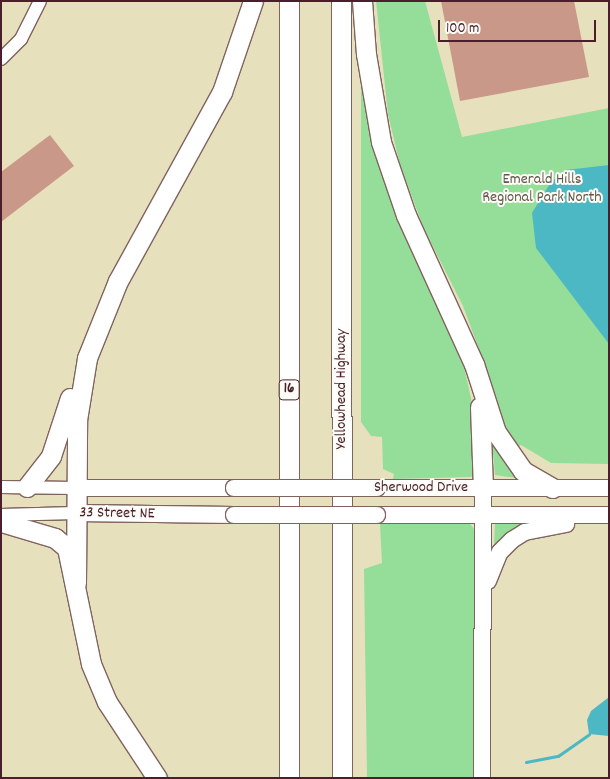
<!DOCTYPE html>
<html>
<head>
<meta charset="utf-8">
<style>
  body { margin:0 }
  #map { position:relative; width:610px; height:779px; overflow:hidden; background:#e7e0bd; font-family:Dekko,sans-serif }
  div>[style] { position:absolute }
  [style*='--x'] { left:calc(var(--x)*1px); top:calc(var(--y)*1px); width:calc(var(--w)*1px); rotate:calc(var(--a)*1deg) }
  .green>* { inset:0; background:#94de99 }
  .water>* { inset:0; background:#4bb8c4 }
  .stream>* { height:3px; margin:-1.5px; padding:0 1.5px; transform-origin:1.5px; border-radius:1.5px; background:#4bb8c4 }
  .building>* { inset:0; background:#c99889 }
  .roads { filter:drop-shadow(1px 0 #81635e) drop-shadow(-1px 0 #81635e) drop-shadow(0 1px #81635e) drop-shadow(0 -1px #81635e) }
  .minor>* { height:12px; margin:-6px; padding:0 6px; transform-origin:6px; border-radius:6px; background:#fff }
  .major>* { height:16px; margin:-8px; padding:0 8px; transform-origin:8px; border-radius:8px; background:#fff }
  .highway>* { height:19px; margin:-9.5px; padding:0 9.5px; transform-origin:9.5px; border-radius:9.5px; background:#fff }
  .bridges { filter:drop-shadow(1px 0 #81635e) drop-shadow(-1px 0 #81635e) drop-shadow(0 1px #81635e) drop-shadow(0 -1px #81635e) }
  .major-bridge>* { height:16px; margin:-8px; padding:0 8px; transform-origin:8px; border-radius:8px; background:#fff }
  span { translate:-50% -50%; white-space:nowrap; text-align:center; line-height:1.15; -webkit-text-stroke:4px #fdfcf7; paint-order:stroke }
  .shield-label span { padding:1px 4px; background:#fdfcf7; border:1px solid; border-radius:4px; -webkit-text-stroke-width:0 }
  .shield-label { font-size:15px; color:#4a1f2b; font-weight:700 }
  .park-label { font-size:16px; color:#60584c }
  .street-label { font-size:16px; color:#4a1f2b }
  .frame { position:absolute; inset:0; border:2px solid #4a1f2b; pointer-events:none }
  .scale { position:absolute; left:438px; top:20px; width:158px; height:22px; box-sizing:border-box; border:2px solid #4a1f2b; border-top:0; padding-left:6px; font-size:15px; line-height:18px; white-space:nowrap; color:#4a1f2b; -webkit-text-stroke:4px #fdfcf7; paint-order:stroke }
</style>
</head>
<body>
<div id="map">
  <div class="green">
    <i style="clip-path:polygon(376px 1px,425px 1px,462px 137px,609px 108px,609px 464px,551px 463px,521px 445px,515px 449px,498px 416px,490px 379px,463px 306px,424px 229px,400px 165px,388px 114px)"></i>
    <i style="clip-path:polygon(361px 32px,365px 67px,429px 285px,464px 366px,478px 431px,475px 472px,471px 477px,393px 479px,394px 474px,383px 469px,382px 437px,371px 436px,361px 422px)"></i>
    <i style="clip-path:polygon(491px 431px,518px 476px,516px 478px,495px 475px)"></i>
    <i style="clip-path:polygon(469px 522px,476px 532px,476px 778px,367px 778px,364px 569px,382px 563px,380px 524px)"></i>
    <i style="clip-path:polygon(495px 522px,543px 522px,494px 547px)"></i>
  </div>
  <div class="water">
    <i style="clip-path:polygon(609px 165px,609px 344px,536px 248px,532px 213px,551px 182px,566px 170px)"></i>
    <i style="clip-path:polygon(609px 697px,609px 736px,589px 734px,587px 720px,591px 711px)"></i>
  </div>
  <div class="stream">
    <i style="--x:526;--y:762;--w:33;--a:-11"></i>
    <i style="--x:558;--y:756;--w:38;--a:-35"></i>
  </div>
  <div class="building">
    <i style="clip-path:polygon(441px 1px,574px 1px,589px 77px,460px 101px)"></i>
    <i style="clip-path:polygon(50px 135px,74px 166px,1px 222px,1px 172px)"></i>
  </div>
  <div class="roads">
    <div class="minor">
      <i style="--x:1;--y:59;--w:28;--a:-45"></i>
      <i style="--x:21;--y:39;--w:42;--a:-63.4"></i>
      <i style="--x:1;--y:487;--w:74;--a:0.8"></i>
      <i style="--x:1;--y:515;--w:74;--a:-1.5"></i>
    </div>
    <div class="major">
      <i style="--x:75;--y:488;--w:159;--a:0"></i>
      <i style="--x:377;--y:488;--w:232;--a:0"></i>
      <i style="--x:75;--y:513;--w:159;--a:0.7"></i>
      <i style="--x:377;--y:515;--w:232;--a:0"></i>
      <i style="--x:488;--y:581;--w:31;--a:-68"></i>
      <i style="--x:500;--y:552;--w:17;--a:-45"></i>
      <i style="--x:512;--y:540;--w:15;--a:-32"></i>
      <i style="--x:525;--y:532;--w:42;--a:-11"></i>
      <i style="--x:482;--y:778;--w:290;--a:-89.8"></i>
    </div>
    <div class="highway">
      <i style="--x:341;--y:1;--w:777;--a:89.93"></i>
      <i style="--x:362;--y:1;--w:53;--a:85.7"></i>
      <i style="--x:366;--y:54;--w:89;--a:80.3"></i>
      <i style="--x:381;--y:142;--w:77;--a:71.1"></i>
      <i style="--x:406;--y:215;--w:164;--a:65.5"></i>
      <i style="--x:474;--y:364;--w:71;--a:72.1"></i>
      <i style="--x:496;--y:432;--w:47;--a:55.3"></i>
      <i style="--x:523;--y:471;--w:34;--a:30"></i>
      <i style="--x:480;--y:407;--w:81;--a:87.9"></i>
      <i style="--x:27;--y:487;--w:39;--a:-52"></i>
      <i style="--x:51;--y:456;--w:61;--a:-71.9"></i>
      <i style="--x:1;--y:522;--w:56;--a:16.5"></i>
      <i style="--x:55;--y:538;--w:16;--a:40"></i>
      <i style="--x:67;--y:548;--w:118;--a:78.3"></i>
      <i style="--x:91;--y:664;--w:41;--a:67.2"></i>
      <i style="--x:107;--y:702;--w:91;--a:56.7"></i>
      <i style="--x:76;--y:583;--w:163;--a:-89.6"></i>
      <i style="--x:77;--y:420;--w:63;--a:-80.8"></i>
      <i style="--x:87;--y:358;--w:83;--a:-68.1"></i>
      <i style="--x:118;--y:281;--w:216;--a:-61.2"></i>
      <i style="--x:222;--y:92;--w:96;--a:-71.2"></i>
      <i style="--x:289;--y:778;--w:777;--a:-90"></i>
    </div>
  </div>
  <div class="bridges">
    <div class="major-bridge">
      <i style="--x:234;--y:488;--w:143;--a:0"></i>
      <i style="--x:234;--y:515;--w:143;--a:0"></i>
    </div>
  </div>
  <div class="shield-label">
    <span style="left:289px;top:390px">16</span>
  </div>
  <div class="park-label">
    <span style="left:542px;top:189px">Emerald Hills<br>Regional Park North</span>
  </div>
  <div class="street-label">
    <span style="left:342px;top:389px;rotate:-90deg">Yellowhead Highway</span>
    <span style="left:421px;top:488px">Sherwood Drive</span>
    <span style="left:117px;top:514px;rotate:1deg">33 Street NE</span>
  </div>
  <div class="frame"></div>
  <div class="scale">100 m</div>
</div>
</body>
</html>
